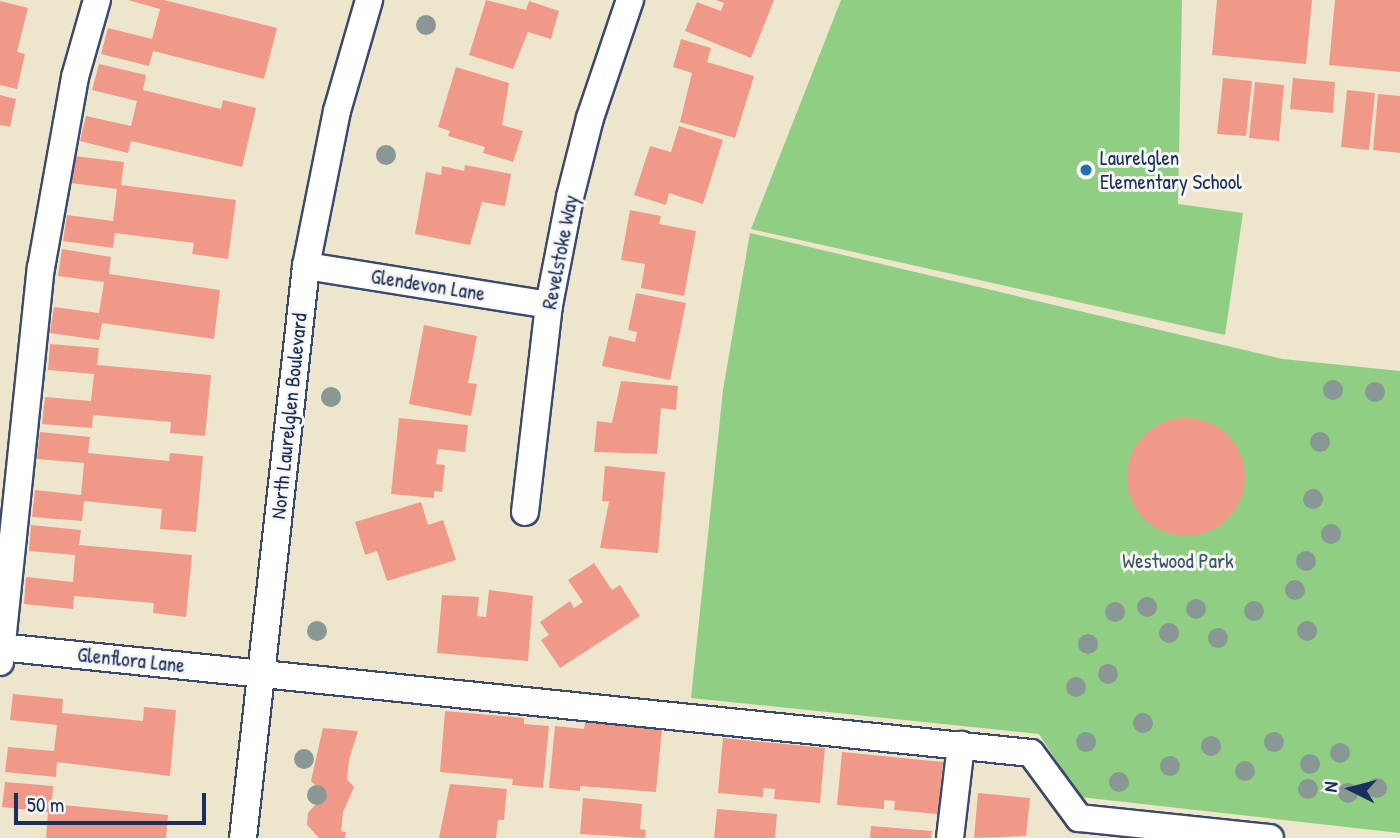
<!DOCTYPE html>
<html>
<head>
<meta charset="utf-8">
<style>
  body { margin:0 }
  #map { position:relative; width:1400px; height:838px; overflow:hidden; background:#ede6cd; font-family:"Patrick Hand",sans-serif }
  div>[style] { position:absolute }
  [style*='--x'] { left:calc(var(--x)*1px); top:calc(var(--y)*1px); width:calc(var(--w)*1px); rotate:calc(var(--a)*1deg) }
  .green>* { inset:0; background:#90ce84 }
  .building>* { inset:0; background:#f19989 }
  .round { border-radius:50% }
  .roads { filter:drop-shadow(2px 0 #3a4a6f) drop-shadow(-2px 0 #3a4a6f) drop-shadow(0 2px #3a4a6f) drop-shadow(0 -2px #3a4a6f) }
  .minor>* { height:26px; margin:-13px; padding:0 13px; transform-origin:13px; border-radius:13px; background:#fff }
  .trees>* { width:20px; height:20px; margin:-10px; border-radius:50%; background:#899795 }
  .dots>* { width:19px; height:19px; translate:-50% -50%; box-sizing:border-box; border:4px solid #f6f6f2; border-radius:50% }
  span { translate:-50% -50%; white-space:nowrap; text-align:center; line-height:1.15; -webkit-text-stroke:6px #f6f6f2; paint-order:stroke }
  .poi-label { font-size:21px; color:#1b2f5e }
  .left { translate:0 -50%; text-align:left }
  .street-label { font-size:21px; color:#1b2f5e }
  .park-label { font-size:21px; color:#385768 }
  .north { position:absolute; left:1316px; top:754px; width:70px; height:70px; -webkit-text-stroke:5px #f6f6f2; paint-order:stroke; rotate:276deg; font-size:19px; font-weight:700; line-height:28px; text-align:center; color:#1b2f5e }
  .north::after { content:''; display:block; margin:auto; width:24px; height:32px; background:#1b2f5e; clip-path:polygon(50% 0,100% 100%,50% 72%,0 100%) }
  .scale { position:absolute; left:14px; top:793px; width:192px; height:32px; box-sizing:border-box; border:4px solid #1b2f5e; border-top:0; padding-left:9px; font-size:21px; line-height:24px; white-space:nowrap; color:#1b2f5e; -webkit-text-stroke:5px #f6f6f2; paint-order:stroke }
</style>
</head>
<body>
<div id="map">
  <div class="green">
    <i style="clip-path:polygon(841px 0,1182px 0,1178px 204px,1243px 213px,1225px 335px,751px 229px)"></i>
    <i style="clip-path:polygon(750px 233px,1283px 359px,1400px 371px,1400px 833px,1080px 797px,1039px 734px,691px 698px,723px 390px)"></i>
  </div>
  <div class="building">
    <i style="clip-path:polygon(128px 0,164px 0,277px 28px,264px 79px,153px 51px,149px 66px,101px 54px,108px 28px,152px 39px,160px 9px)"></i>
    <i style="clip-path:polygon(486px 0,526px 10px,529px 1px,559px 11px,551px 39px,528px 32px,513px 69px,469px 55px)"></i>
    <i style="clip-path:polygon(716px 0,774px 0,751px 58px,685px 31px,697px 2px,721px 11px,724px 3px)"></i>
    <i style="clip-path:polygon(1217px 0,1312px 0,1306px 64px,1212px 55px)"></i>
    <i style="clip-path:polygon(1335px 0,1400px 0,1400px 72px,1329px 65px)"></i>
    <i style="clip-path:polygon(0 1px,28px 8px,17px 52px,25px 54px,17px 89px,0 85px)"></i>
    <i style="clip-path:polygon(681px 39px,711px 48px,707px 62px,754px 76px,735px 138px,680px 122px,692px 73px,673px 67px)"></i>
    <i style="clip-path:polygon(99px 64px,146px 75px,143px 90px,221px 109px,223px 100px,256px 108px,242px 167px,131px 141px,128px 153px,80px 141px,86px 116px,131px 126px,137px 101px,92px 90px)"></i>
    <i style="clip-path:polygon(456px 67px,509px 83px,502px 125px,523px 131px,513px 162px,483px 153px,485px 147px,448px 136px,450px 131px,438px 127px)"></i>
    <i style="clip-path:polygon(1223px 78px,1252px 81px,1246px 136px,1217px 134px)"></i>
    <i style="clip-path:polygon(1293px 78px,1335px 82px,1333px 113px,1290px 109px)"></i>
    <i style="clip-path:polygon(1255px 82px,1284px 85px,1279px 141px,1249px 138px)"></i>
    <i style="clip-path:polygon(1347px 90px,1375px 93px,1369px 150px,1341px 147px)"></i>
    <i style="clip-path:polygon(1378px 94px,1400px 96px,1400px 153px,1373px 150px)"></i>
    <i style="clip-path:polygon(0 95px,16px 99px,10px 127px,0 125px)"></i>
    <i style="clip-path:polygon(679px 126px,723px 140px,703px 204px,669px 193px,666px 205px,634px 195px,650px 146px,671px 152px)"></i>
    <i style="clip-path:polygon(74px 156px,124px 162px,121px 185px,236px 200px,228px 259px,192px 254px,194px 243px,115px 233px,113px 248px,63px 241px,67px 215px,113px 221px,117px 189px,71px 183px)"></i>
    <i style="clip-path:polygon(465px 165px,511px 174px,505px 206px,482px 202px,470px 245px,415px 234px,426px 172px,441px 175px,442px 166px,464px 171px)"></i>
    <i style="clip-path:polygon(630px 210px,661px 216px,659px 224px,696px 231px,684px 296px,641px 288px,645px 264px,621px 260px)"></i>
    <i style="clip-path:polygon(62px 249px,111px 257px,109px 274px,220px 290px,214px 339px,102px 323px,99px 340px,50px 333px,54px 307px,99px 313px,104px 282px,58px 276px)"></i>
    <i style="clip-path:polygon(636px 293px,686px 303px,670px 380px,602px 366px,609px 336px,635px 342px,637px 332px,628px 330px)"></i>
    <i style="clip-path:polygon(424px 325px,477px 336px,468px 383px,477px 384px,471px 416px,409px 404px)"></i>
    <i style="clip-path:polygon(50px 344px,99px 348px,97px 365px,211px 375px,205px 436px,170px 433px,171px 422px,93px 415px,92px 428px,42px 424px,45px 397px,91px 401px,94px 374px,48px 370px)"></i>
    <i style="clip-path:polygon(621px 381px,678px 386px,676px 410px,661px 408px,657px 454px,594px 452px,597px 421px,612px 423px)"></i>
    <i class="round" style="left:1127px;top:418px;width:118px;height:118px"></i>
    <i style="clip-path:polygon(399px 418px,468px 425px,465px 452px,438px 449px,436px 464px,445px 465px,442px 492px,434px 491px,434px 498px,391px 494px)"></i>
    <i style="clip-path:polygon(40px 432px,90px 437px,88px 453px,169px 461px,170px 453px,203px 456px,196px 532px,160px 529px,162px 509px,84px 501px,82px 521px,32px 517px,35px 490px,81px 495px,84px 463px,37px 459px)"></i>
    <i style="clip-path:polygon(605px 466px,665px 472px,658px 553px,600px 548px,609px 501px,602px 501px)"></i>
    <i style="clip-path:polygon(421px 502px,428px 525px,443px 520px,456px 560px,387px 581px,377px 551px,365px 555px,355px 522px)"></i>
    <i style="clip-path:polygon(31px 525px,81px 530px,79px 545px,192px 555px,186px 617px,153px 613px,154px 603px,74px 596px,73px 609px,24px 604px,26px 577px,73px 582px,75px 555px,29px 551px)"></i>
    <i style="clip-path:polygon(594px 563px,612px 590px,620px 585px,640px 616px,560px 668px,541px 640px,549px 635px,540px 622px,570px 601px,574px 608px,583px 602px,568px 580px)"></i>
    <i style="clip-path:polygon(489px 590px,533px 596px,528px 661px,437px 653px,442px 595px,479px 597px,477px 616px,486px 617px)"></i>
    <i style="clip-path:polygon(13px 694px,63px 699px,62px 713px,143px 721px,144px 707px,176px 710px,170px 776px,57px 762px,56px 777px,5px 772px,8px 747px,54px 751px,57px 725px,10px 720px)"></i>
    <i style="clip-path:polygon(445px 711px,524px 718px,524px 724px,549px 726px,543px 788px,512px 785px,513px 779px,440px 772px)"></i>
    <i style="clip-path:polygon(585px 722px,662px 729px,656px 792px,580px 786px,580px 791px,549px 788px,555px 726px,584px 729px)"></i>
    <i style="clip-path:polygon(323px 728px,358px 731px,349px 760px,347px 779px,354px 787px,343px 812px,341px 831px,346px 832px,345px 838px,319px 838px,307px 825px,308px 813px,316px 804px,318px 788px,311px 781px)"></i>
    <i style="clip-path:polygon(723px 738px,825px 748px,820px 803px,774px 799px,775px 789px,763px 788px,763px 797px,718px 793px)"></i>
    <i style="clip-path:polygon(842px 752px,943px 762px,938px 814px,894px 810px,895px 801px,884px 800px,884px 809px,837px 805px)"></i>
    <i style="clip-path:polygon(5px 782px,53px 786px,52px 804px,168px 815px,166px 838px,46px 838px,48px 812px,2px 807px)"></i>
    <i style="clip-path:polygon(450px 784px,507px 789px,504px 820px,498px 820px,496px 838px,439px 838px)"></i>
    <i style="clip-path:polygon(978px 793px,1030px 798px,1026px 836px,974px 838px)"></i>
    <i style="clip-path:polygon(583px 798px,642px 804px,640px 829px,646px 830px,645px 838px,580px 834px)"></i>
    <i style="clip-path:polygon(717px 809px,777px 814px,775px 838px,714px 838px)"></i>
    <i style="clip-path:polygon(871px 826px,932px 831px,931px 838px,870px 838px)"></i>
  </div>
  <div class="roads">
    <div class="minor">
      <i style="--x:306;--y:266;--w:246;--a:9.1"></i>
      <i style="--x:525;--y:512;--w:208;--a:-83.4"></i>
      <i style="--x:549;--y:305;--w:110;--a:-79"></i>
      <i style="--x:570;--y:197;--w:81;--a:-75.8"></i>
      <i style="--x:590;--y:118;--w:125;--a:-71.3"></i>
      <i style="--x:0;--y:647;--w:1036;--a:5.87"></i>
      <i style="--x:1031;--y:753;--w:81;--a:53.6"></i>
      <i style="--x:1079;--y:818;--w:192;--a:6"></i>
      <i style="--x:0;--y:662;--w:396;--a:-84.1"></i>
      <i style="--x:41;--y:268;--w:194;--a:-79.9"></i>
      <i style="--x:75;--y:77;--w:80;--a:-74.1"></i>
      <i style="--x:243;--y:838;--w:575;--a:-83.71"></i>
      <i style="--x:306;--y:266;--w:158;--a:-78.7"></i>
      <i style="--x:337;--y:111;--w:116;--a:-73.9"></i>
      <i style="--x:950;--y:838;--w:94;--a:-83.3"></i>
    </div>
  </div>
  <div class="trees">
    <i style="left:426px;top:25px"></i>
    <i style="left:386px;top:155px"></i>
    <i style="left:1333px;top:390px"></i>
    <i style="left:1375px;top:392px"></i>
    <i style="left:331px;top:397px"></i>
    <i style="left:1320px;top:442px"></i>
    <i style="left:1313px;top:499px"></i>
    <i style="left:1331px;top:534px"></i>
    <i style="left:1306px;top:561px"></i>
    <i style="left:1295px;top:590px"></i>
    <i style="left:1147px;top:607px"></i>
    <i style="left:1196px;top:609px"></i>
    <i style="left:1254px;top:611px"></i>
    <i style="left:1115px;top:612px"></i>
    <i style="left:317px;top:631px"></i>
    <i style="left:1307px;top:631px"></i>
    <i style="left:1169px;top:633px"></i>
    <i style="left:1218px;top:638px"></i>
    <i style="left:1088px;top:644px"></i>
    <i style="left:1108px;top:674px"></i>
    <i style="left:1076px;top:687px"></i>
    <i style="left:1143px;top:723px"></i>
    <i style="left:1086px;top:742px"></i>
    <i style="left:1274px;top:742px"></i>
    <i style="left:1211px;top:746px"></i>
    <i style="left:1340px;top:753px"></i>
    <i style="left:304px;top:759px"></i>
    <i style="left:1310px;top:764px"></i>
    <i style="left:1170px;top:766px"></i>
    <i style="left:1245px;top:771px"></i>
    <i style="left:1119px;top:782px"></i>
    <i style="left:1377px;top:788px"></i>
    <i style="left:1308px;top:789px"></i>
    <i style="left:1348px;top:793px"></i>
    <i style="left:317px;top:795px"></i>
  </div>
  <div class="dots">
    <i style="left:1086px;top:170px;background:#1f6fb2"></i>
  </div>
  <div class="poi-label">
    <span class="left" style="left:1100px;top:170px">Laurelglen<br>Elementary School</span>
  </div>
  <div class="street-label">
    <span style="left:560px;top:252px;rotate:-79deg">Revelstoke Way</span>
    <span style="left:428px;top:285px;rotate:9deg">Glendevon Lane</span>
    <span style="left:289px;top:416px;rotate:-84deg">North Laurelglen Boulevard</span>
    <span style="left:131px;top:660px;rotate:6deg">Glenflora Lane</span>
  </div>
  <div class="park-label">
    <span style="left:1178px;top:561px">Westwood Park</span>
  </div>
  <div class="north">N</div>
  <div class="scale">50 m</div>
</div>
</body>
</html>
